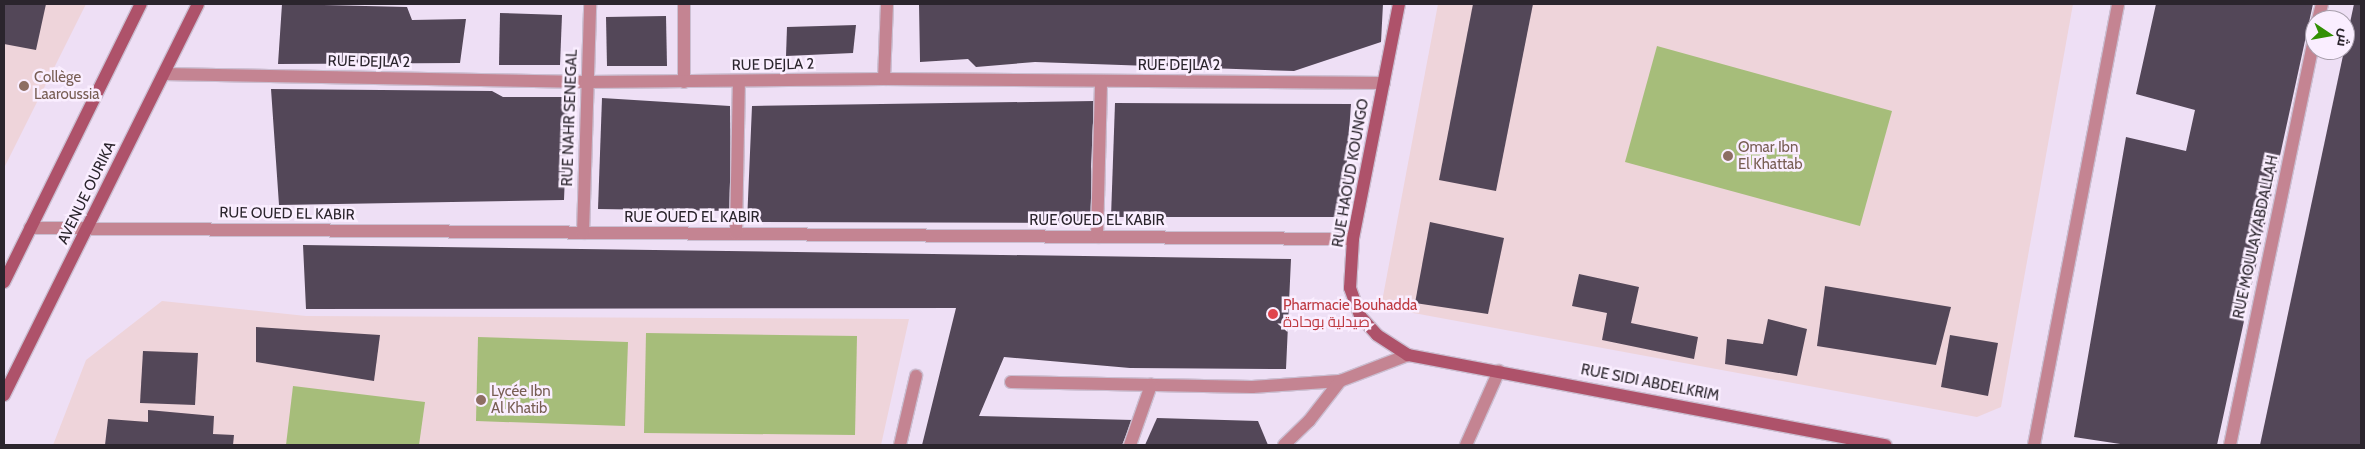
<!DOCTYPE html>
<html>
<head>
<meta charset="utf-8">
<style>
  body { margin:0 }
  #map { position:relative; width:2365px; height:449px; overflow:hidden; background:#eedff5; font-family:Cabin,Cairo,sans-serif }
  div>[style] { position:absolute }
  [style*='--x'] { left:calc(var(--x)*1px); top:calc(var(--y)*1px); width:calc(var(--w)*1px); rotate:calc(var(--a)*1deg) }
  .education>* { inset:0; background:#eed4da }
  .green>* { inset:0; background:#a6bd7a }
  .building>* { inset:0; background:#534758 }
  .roads { filter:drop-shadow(1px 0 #cbbed1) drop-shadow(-1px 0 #cbbed1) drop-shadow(0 1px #cbbed1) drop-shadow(0 -1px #cbbed1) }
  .lane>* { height:12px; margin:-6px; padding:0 6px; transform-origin:6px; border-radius:6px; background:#c48492 }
  .street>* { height:12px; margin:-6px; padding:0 6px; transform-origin:6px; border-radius:6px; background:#c48492 }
  .secondary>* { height:12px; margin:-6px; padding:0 6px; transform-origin:6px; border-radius:6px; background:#ae526a }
  .dots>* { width:14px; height:14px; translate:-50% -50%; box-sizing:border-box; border:2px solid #faeeff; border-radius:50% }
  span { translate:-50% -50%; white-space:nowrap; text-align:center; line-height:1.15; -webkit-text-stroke:5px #faeeff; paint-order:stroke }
  .street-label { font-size:15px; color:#2b252d }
  .education-label { font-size:15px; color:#785e54 }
  .left { translate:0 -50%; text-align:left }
  .health-label { font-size:15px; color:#be3a42 }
  .frame { position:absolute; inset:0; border:5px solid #2b252d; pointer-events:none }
  .north { position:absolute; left:2305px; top:10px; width:50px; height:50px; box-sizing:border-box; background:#faeeff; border:1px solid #a79eab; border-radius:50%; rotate:102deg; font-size:14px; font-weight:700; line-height:20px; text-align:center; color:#2b252d }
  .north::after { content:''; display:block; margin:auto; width:18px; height:22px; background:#329004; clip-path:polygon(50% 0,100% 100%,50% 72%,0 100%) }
</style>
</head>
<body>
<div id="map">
  <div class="education">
    <i style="clip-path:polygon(4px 4px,86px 4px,4px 168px)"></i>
    <i style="clip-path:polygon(1438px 4px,2073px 4px,2001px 407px,1977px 417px,1381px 307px)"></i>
    <i style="clip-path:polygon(162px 301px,306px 316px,909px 319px,881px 445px,53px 445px,86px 360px)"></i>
  </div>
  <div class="green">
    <i style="clip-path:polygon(1657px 46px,1892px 111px,1860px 226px,1625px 162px)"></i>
    <i style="clip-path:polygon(646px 333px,857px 336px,855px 435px,644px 433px)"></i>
    <i style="clip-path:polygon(478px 337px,628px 342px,625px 426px,476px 421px)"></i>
    <i style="clip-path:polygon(293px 386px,425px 402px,419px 445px,286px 445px)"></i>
  </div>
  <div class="building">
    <i style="clip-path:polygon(4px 4px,46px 4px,36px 50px,4px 44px)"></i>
    <i style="clip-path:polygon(282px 4px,407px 7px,412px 20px,466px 19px,460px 63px,278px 64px)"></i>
    <i style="clip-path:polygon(919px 4px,1383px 4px,1381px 42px,1294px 71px,1035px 62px,976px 67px,968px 59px,920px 62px)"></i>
    <i style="clip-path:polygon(1473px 4px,1533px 4px,1496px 191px,1439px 180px)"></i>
    <i style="clip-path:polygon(2156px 4px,2313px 4px,2217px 445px,2127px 445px,2074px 437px,2126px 137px,2186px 151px,2195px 110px,2136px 94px)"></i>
    <i style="clip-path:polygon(2354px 4px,2361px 4px,2361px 445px,2260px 445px)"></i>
    <i style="clip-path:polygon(500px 13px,562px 15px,560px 65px,499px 65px)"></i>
    <i style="clip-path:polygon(666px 16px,667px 66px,607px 66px,606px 17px)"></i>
    <i style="clip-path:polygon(856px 25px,853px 53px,786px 56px,787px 27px)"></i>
    <i style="clip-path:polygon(271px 89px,492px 91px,503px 97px,568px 97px,564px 200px,279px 205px)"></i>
    <i style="clip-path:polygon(602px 98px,730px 106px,731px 211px,598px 209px)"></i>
    <i style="clip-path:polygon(1094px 101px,1091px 167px,1095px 223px,747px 222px,752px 106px)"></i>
    <i style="clip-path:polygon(1115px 103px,1351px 104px,1343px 217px,1111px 217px)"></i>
    <i style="clip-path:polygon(1430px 222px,1504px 238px,1488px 314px,1415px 303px)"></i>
    <i style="clip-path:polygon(303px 245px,1291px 259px,1286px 369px,1130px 368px,1004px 357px,979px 416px,1133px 420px,1122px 445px,922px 445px,956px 308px,306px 309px)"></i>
    <i style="clip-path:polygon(1579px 274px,1639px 287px,1631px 323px,1698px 337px,1694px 359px,1602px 340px,1607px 313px,1572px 306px)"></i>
    <i style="clip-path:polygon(1825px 286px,1951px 307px,1936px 365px,1817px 346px)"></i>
    <i style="clip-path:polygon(1768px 319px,1807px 329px,1797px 376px,1725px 364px,1727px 339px,1763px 344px)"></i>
    <i style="clip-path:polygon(256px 327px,380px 335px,374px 381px,256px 362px)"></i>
    <i style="clip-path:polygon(1950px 335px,1998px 343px,1988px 396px,1941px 387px)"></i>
    <i style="clip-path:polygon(143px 351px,198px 353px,195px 405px,140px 403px)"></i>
    <i style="clip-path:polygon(148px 410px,214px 416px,213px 434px,234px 435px,233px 445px,105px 445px,108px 419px,148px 422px)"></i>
    <i style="clip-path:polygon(1157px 418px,1258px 421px,1268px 445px,1145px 445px)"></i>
  </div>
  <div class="roads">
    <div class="lane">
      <i style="--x:900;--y:445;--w:71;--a:-76.9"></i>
    </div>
    <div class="street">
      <i style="--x:684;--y:4;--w:78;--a:90"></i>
      <i style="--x:2318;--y:20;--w:16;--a:-76"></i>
      <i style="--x:164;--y:74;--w:422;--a:1.1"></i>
      <i style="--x:586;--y:82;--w:298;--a:-0.6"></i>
      <i style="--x:884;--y:79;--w:500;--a:0.46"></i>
      <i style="--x:884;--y:79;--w:75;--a:-87.7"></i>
      <i style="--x:30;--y:228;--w:1323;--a:0.48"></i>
      <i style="--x:583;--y:233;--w:229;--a:-88.2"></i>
      <i style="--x:736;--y:234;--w:152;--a:-88.9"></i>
      <i style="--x:1097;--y:237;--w:155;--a:-88.5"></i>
      <i style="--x:1011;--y:382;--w:241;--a:1.2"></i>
      <i style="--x:1252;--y:387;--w:88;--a:-3.9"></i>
      <i style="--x:1340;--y:381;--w:73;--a:-20.9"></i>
      <i style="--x:1130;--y:445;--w:64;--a:-70.7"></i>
      <i style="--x:1284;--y:445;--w:35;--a:-44"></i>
      <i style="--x:1309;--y:421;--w:51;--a:-52.2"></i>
      <i style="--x:1466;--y:445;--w:81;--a:-66"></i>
      <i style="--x:2034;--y:445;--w:449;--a:-79.2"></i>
      <i style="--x:2230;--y:445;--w:419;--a:-78.3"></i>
    </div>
    <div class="secondary">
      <i style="--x:1399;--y:4;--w:239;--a:101.1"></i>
      <i style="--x:1353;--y:239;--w:49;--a:93.5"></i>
      <i style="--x:1350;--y:288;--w:30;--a:70"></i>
      <i style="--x:1360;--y:316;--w:25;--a:48"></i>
      <i style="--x:1377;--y:335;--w:37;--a:33"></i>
      <i style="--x:1408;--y:355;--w:486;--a:10.7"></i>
      <i style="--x:4;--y:282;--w:310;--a:-63.8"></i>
      <i style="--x:4;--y:395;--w:436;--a:-63.6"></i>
    </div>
  </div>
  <div class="dots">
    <i style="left:24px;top:86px;background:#8d6e63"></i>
    <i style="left:1728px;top:156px;background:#8d6e63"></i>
    <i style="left:1273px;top:314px;background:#e0444e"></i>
    <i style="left:481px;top:400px;background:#8d6e63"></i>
  </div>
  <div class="street-label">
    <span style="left:369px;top:62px;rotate:1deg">RUE DEJLA 2</span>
    <span style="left:773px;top:65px;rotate:-1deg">RUE DEJLA 2</span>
    <span style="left:1179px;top:66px">RUE DEJLA 2</span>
    <span style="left:570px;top:118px;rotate:-88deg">RUE NAHR SENEGAL</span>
    <span style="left:1351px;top:173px;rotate:-80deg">RUE HAOUD KOUNGO</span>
    <span style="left:87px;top:193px;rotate:-64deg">AVENUE OURIKA</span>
    <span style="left:287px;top:214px;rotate:1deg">RUE OUED EL KABIR</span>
    <span style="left:692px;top:218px">RUE OUED EL KABIR</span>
    <span style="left:1097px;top:221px">RUE OUED EL KABIR</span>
    <span style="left:2256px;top:237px;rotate:-78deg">RUE MOULAY ABDALLAH</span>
    <span style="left:1650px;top:383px;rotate:11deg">RUE SIDI ABDELKRIM</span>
  </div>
  <div class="education-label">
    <span class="left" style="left:34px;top:86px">Collège<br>Laaroussia</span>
    <span class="left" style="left:1738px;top:156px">Omar Ibn<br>El Khattab</span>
    <span class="left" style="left:491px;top:400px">Lycée Ibn<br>Al Khatib</span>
  </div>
  <div class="health-label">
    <span class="left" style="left:1283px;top:314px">Pharmacie Bouhadda<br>صيدلية بوحادة</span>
  </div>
  <div class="frame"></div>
  <div class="north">ش</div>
</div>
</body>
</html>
